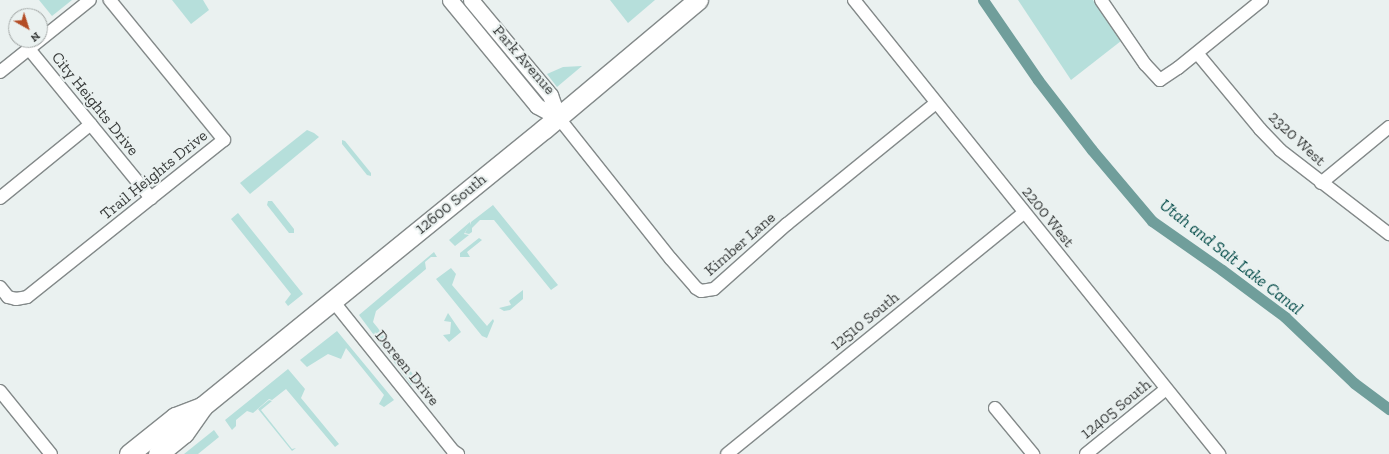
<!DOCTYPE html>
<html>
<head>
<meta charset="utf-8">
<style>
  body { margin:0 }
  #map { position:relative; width:1389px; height:454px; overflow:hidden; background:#eaf1f0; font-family:"Zilla Slab",serif }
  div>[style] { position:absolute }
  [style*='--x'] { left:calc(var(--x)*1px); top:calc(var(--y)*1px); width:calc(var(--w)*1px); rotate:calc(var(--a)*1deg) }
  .green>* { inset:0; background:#b6dfdb }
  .canal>* { height:11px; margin:-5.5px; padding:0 5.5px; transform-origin:5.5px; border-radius:5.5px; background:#709e9b }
  .roads { filter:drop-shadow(1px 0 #838989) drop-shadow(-1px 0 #838989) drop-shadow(0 1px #838989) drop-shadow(0 -1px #838989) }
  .minor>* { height:12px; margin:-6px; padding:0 6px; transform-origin:6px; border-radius:6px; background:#fff }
  .tertiary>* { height:15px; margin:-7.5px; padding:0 7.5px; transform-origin:7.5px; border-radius:7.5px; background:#fff }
  .primary>* { height:19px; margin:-9.5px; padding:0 9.5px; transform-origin:9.5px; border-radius:9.5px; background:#fff }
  span { translate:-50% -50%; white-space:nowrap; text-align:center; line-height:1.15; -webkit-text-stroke:4px #eaf1f0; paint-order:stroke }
  .street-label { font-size:16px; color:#383b3a }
  .water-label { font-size:17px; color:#004946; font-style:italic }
  .north { position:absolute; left:8px; top:8px; width:40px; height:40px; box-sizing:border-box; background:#eaf1f0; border:1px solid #a3a8a7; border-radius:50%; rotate:141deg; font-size:11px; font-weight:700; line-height:16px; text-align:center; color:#383b3a }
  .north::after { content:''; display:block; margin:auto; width:14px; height:18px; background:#b34c25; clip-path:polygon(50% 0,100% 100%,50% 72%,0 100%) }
</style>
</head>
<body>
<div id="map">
  <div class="green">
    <i style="clip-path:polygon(39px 0,72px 0,52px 16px)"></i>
    <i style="clip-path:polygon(172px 0,203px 0,209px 10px,191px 24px)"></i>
    <i style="clip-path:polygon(610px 0,655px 0,628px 23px)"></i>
    <i style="clip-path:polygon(1018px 0,1093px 0,1121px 41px,1071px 80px)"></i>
    <i style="clip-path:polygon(582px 66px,557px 87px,547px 74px,563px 67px)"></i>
    <i style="clip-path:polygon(307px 130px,314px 133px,319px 137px,250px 194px,240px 183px)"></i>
    <i style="clip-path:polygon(342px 140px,345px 141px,371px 173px,371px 176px,367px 175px,342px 144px)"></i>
    <i style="clip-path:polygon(268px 201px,272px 201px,294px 229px,294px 233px,289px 233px,267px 205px)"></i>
    <i style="clip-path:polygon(493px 205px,558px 285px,551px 290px,494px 220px,480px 220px,472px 228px,472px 232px,469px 234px,465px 233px,468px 227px,464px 234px,469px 235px,455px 246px,449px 240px,470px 222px,471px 225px,471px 222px)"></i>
    <i style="clip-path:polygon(238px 213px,303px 294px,288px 306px,285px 302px,291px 294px,231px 219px)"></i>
    <i style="clip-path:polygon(479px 238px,482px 240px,467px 252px,470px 257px,460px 257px,460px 253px)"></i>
    <i style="clip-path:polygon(434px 252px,437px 257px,431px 257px,425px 262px,426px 269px,376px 311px,373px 322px,394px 348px,398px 358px,402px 359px,417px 380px,411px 385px,359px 315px)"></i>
    <i style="clip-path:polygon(451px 268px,456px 274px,452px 285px,487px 326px,493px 319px,494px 321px,487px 338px,482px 336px,436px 279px)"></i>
    <i style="clip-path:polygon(523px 290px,523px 299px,510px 310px,504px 311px,499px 308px,511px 305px,509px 301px)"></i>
    <i style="clip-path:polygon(448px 313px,461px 332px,449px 342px,443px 335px,450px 334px,451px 322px,444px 321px)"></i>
    <i style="clip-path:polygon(337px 331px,394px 400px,384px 407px,379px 404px,384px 395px,346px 348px,341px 359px,328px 354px,307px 367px,300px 360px)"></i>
    <i style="clip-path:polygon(288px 369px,305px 389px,301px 398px,339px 444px,335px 447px,286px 389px,272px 400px,269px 399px,253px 413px,247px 411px,236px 420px,236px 426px,232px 430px,225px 420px)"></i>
    <i style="clip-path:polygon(269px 400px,272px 401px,261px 410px,292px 449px,296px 448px,292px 451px,258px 409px)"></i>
    <i style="clip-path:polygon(214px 430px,219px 437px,198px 454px,184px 454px)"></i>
  </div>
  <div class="canal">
    <i style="--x:983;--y:0;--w:97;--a:55.5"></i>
    <i style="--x:1038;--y:80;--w:88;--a:52.4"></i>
    <i style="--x:1092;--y:150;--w:93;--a:49.8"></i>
    <i style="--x:1152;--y:221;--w:85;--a:35"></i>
    <i style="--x:1222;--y:270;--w:79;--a:36.7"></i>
    <i style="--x:1285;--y:317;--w:95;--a:43.7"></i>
    <i style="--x:1354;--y:383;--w:44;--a:36.6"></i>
  </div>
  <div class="roads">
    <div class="minor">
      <i style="--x:854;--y:0;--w:583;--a:51.2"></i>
      <i style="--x:1101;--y:0;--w:78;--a:55.5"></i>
      <i style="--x:1145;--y:64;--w:22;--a:47"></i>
      <i style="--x:1160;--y:80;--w:22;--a:-34"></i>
      <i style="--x:1178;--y:68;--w:108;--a:-39"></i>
      <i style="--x:29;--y:49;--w:193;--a:50.7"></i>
      <i style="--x:1197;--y:53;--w:99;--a:50.3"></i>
      <i style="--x:1260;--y:129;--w:29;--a:46"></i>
      <i style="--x:1280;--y:150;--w:138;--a:37.6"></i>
      <i style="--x:0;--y:72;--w:115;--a:-38.7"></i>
      <i style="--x:558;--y:117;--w:181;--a:51.5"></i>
      <i style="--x:671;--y:259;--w:38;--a:49"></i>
      <i style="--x:696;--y:288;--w:6;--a:31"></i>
      <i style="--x:701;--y:291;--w:13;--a:-9"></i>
      <i style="--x:714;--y:289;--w:98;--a:-41.7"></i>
      <i style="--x:787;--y:224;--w:192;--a:-39.1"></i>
      <i style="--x:1321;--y:183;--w:88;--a:-39.5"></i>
      <i style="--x:0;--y:198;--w:117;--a:-39.1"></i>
      <i style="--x:0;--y:287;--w:13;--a:51"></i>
      <i style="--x:8;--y:297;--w:8;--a:14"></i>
      <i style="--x:16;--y:299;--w:11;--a:-10"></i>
      <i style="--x:27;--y:297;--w:252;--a:-38.6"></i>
      <i style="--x:224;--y:140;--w:181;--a:-129.2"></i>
      <i style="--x:333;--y:301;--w:192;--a:51.3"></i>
      <i style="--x:453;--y:451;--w:6;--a:31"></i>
      <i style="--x:0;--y:391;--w:81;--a:51"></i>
      <i style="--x:995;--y:408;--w:60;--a:50.4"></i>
      <i style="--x:727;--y:454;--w:382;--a:-39.1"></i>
      <i style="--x:1086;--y:454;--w:103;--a:-39.1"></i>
    </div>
    <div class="tertiary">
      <i style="--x:450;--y:0;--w:137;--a:50.6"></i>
      <i style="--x:537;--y:106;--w:24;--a:28"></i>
      <i style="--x:471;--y:0;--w:124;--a:50.3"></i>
      <i style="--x:550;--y:95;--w:23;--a:70"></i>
    </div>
    <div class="primary">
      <i style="--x:129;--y:454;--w:59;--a:-38.8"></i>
      <i style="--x:175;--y:417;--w:30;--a:-21"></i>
      <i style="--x:158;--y:454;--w:33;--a:-39"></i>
      <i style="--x:184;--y:433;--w:33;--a:-55"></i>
      <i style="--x:203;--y:406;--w:439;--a:-39.1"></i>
      <i style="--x:544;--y:129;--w:201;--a:-40"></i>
    </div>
  </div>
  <div class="street-label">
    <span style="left:524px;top:60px;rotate:49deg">Park Avenue</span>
    <span style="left:95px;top:104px;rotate:51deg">City Heights Drive</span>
    <span style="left:1297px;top:139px;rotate:43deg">2320 West</span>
    <span style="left:154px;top:175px;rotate:-39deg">Trail Heights Drive</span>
    <span style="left:451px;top:204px;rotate:-39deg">12600 South</span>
    <span style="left:1048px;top:217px;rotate:51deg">2200 West</span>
    <span style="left:740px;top:244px;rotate:-41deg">Kimber Lane</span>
    <span style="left:865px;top:321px;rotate:-39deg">12510 South</span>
    <span style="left:407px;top:368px;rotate:51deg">Doreen Drive</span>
    <span style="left:1116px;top:409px;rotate:-39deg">12405 South</span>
  </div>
  <div class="water-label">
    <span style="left:1231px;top:257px;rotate:38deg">Utah and Salt Lake Canal</span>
  </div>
  <div class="north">N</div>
</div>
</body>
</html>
